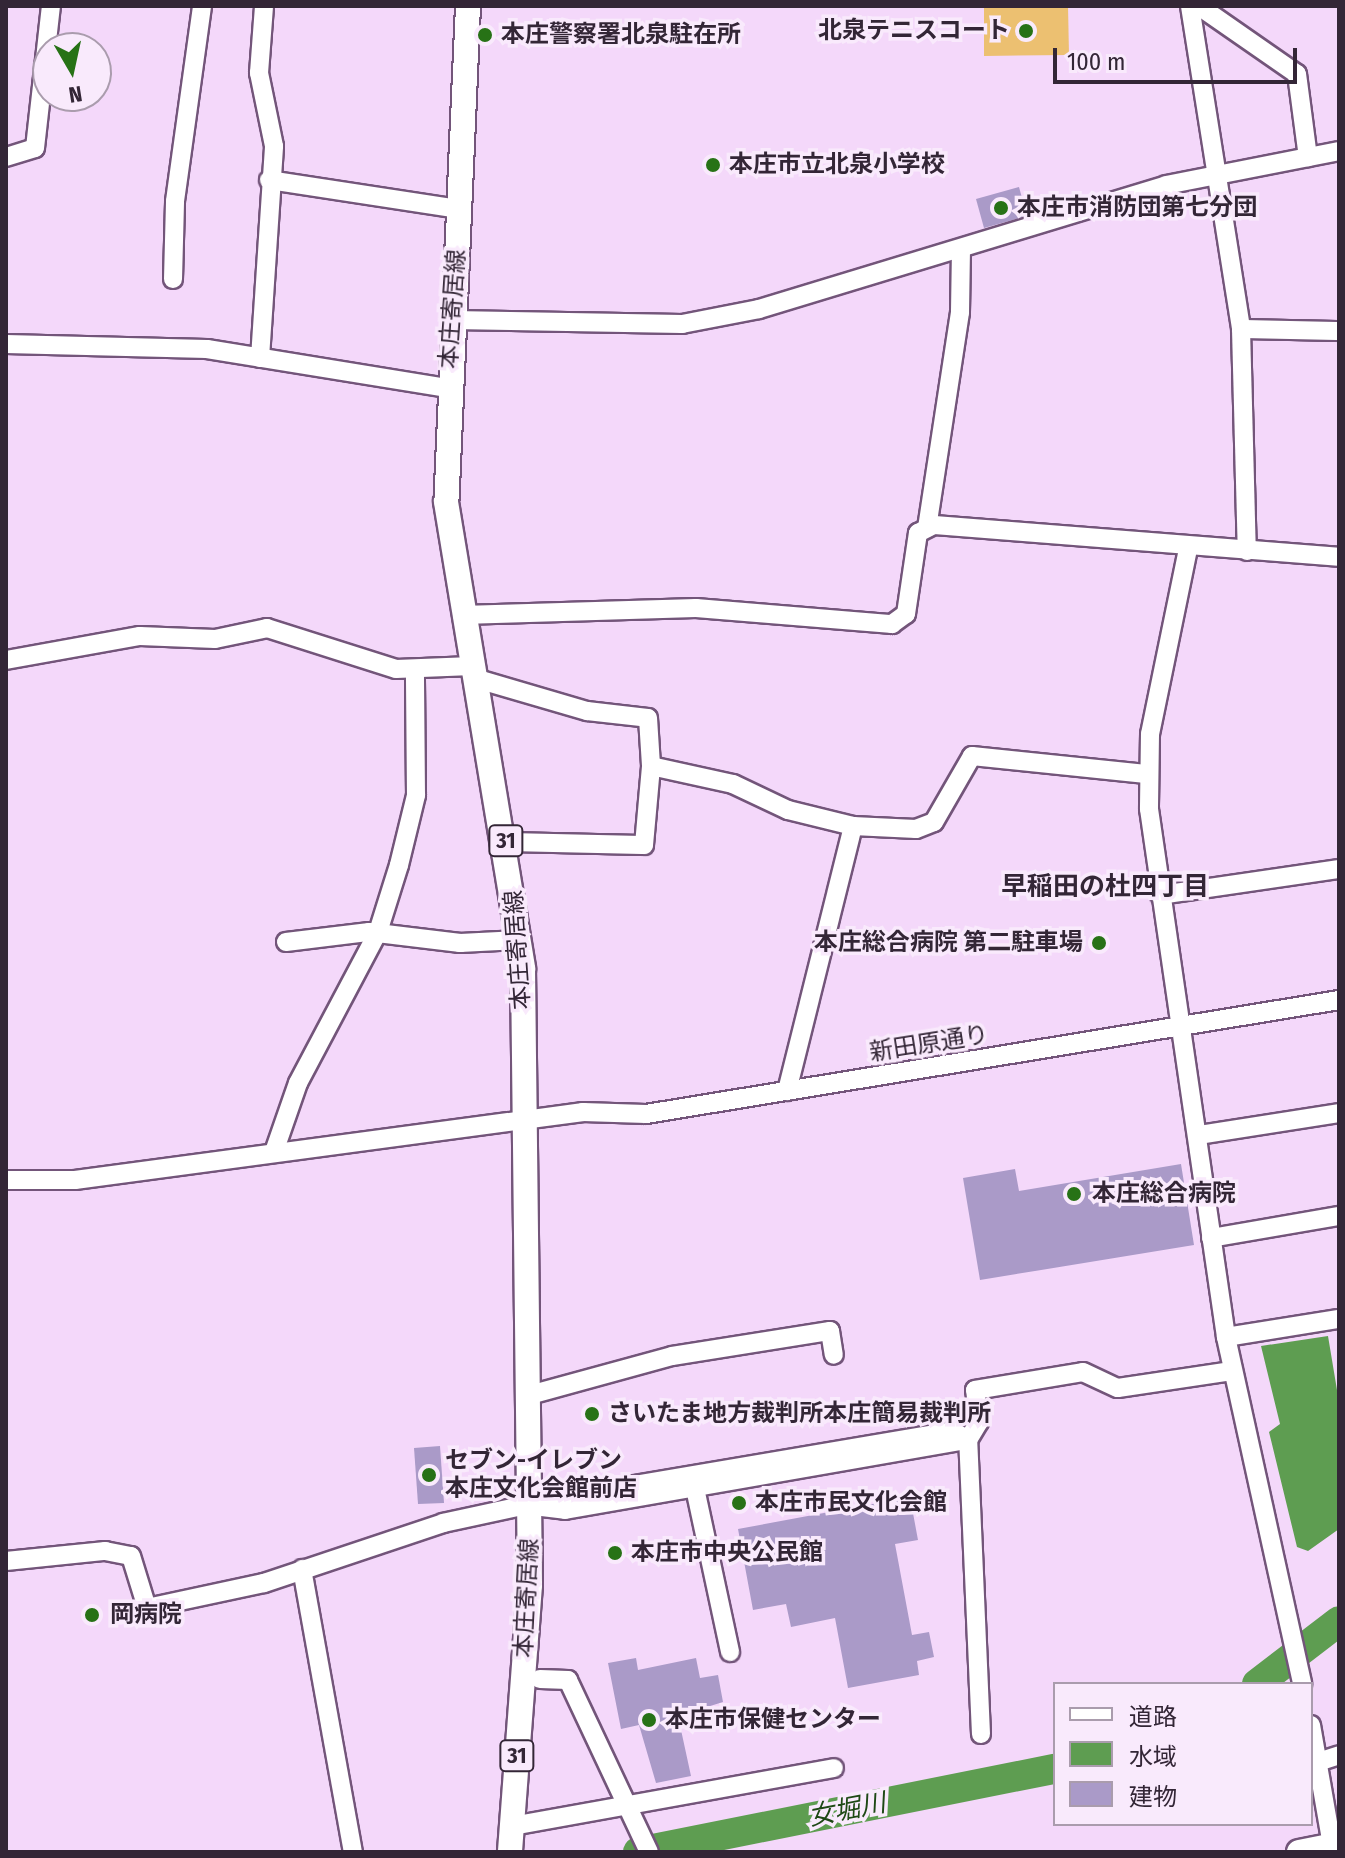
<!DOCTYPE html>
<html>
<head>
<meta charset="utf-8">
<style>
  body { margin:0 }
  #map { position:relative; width:1345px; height:1858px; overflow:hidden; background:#f4d8fa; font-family:"Fira Sans Condensed","Noto Sans JP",sans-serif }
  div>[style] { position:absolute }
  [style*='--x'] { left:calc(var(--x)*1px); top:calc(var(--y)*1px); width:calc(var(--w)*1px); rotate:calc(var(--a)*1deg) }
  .green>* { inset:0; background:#ecc071 }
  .water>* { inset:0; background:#5e9d51 }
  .river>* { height:30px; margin:-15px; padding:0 15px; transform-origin:15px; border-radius:15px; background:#5e9d51 }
  .building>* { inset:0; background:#aa9ac8 }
  .roads { filter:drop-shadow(2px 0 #73557a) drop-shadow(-2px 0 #73557a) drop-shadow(0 2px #73557a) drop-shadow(0 -2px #73557a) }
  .minor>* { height:18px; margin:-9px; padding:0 9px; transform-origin:9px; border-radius:9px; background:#fff }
  .major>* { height:24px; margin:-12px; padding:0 12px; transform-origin:12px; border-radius:12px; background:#fff }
  .dots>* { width:22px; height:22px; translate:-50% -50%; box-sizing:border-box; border:4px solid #f9eafc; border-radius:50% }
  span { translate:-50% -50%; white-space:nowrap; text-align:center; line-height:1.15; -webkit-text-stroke:7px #f9eafc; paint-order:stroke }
  .shield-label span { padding:2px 6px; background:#f9eafc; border:2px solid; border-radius:6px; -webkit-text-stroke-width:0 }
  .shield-label { font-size:22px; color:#332636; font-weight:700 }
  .poi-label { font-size:24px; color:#332636; font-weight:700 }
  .right { translate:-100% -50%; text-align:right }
  .left { translate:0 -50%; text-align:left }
  .street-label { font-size:24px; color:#332636 }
  .neighbourhood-label { font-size:26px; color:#332636; font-weight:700 }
  .water-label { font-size:26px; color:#1e4915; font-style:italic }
  .frame { position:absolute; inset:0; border:8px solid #332636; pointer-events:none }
  .legend { position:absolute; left:1053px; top:1682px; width:260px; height:144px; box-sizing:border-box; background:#f9eafc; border:2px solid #aa9cad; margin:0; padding:10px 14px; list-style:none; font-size:24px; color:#332636 }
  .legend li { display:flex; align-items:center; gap:16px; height:40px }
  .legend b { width:40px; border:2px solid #aa9cad }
  .north { position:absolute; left:32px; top:32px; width:80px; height:80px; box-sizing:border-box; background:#f9eafc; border:2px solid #aa9cad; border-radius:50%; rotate:171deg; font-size:22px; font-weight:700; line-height:32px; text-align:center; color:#332636 }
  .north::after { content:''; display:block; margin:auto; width:28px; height:36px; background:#277216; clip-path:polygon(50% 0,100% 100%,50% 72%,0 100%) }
  .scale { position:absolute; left:1053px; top:48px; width:244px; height:36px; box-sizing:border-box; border:4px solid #332636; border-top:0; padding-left:10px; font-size:24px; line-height:28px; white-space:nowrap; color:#332636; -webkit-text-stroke:6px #f9eafc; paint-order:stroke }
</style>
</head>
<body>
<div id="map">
  <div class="green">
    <i style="clip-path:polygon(984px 6px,1068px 6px,1069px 55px,984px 56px)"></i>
  </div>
  <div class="water">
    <i style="clip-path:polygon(1328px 1336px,1339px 1402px,1339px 1529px,1308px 1551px,1297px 1547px,1269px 1432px,1280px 1424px,1261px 1346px)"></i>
  </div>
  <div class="river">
    <i style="--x:1257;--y:1684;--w:103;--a:-37.5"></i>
    <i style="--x:638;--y:1852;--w:425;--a:-11.3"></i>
  </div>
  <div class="building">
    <i style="clip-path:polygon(1019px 187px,1027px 216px,984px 228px,976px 199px)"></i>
    <i style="clip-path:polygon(1181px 1164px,1194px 1245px,980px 1280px,963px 1178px,1015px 1169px,1019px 1191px)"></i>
    <i style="clip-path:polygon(440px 1446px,444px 1503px,418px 1504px,414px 1448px)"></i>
    <i style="clip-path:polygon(910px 1497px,918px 1540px,895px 1544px,912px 1635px,929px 1632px,934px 1657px,917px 1661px,919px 1675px,848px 1688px,835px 1618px,791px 1627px,786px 1604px,753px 1610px,738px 1529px)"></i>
    <i style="clip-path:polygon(636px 1658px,638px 1670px,696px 1658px,700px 1678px,718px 1675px,723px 1702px,678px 1716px,691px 1776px,656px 1783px,639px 1725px,621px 1729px,608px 1663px)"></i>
  </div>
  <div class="roads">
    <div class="minor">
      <i style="--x:1190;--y:6;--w:327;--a:81"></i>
      <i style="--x:1241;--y:329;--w:222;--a:88.5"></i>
      <i style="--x:1199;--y:6;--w:119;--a:34.8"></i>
      <i style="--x:1297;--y:74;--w:84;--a:82.5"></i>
      <i style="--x:6;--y:157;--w:30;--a:-17"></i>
      <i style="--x:35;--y:148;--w:143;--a:-83.6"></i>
      <i style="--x:269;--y:180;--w:192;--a:8.7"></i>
      <i style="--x:173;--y:279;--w:78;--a:-88.5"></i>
      <i style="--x:175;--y:201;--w:197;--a:-82.1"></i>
      <i style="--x:453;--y:320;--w:229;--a:1"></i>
      <i style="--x:682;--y:324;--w:78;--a:-11"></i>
      <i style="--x:759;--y:309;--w:425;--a:-16.9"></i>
      <i style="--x:1166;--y:185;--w:176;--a:-11.1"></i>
      <i style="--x:1241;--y:329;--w:98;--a:1.2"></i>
      <i style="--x:6;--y:344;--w:201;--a:1.4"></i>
      <i style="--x:207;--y:349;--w:244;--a:9.2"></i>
      <i style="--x:260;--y:358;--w:212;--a:-86.2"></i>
      <i style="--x:274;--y:146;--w:75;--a:-101.6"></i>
      <i style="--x:259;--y:73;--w:67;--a:-85.7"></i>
      <i style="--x:927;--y:528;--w:219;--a:-81.3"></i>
      <i style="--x:960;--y:312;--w:62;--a:-89.1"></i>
      <i style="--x:1188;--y:549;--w:189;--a:101.6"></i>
      <i style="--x:1150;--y:734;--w:75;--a:90.8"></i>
      <i style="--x:1149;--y:809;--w:534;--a:81.7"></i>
      <i style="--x:1226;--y:1337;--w:355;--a:77.6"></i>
      <i style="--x:462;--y:615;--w:234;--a:-1.7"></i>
      <i style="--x:696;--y:608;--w:197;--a:4.7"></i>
      <i style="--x:892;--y:624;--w:17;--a:-36"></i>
      <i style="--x:906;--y:614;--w:82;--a:-81.6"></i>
      <i style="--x:918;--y:533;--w:18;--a:-27"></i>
      <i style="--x:934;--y:525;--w:406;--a:4.5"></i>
      <i style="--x:6;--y:660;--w:136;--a:-10.2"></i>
      <i style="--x:140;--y:636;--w:75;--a:2.3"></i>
      <i style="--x:215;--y:639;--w:53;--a:-11.9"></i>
      <i style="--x:267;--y:628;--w:135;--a:17.6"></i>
      <i style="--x:396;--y:669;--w:76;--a:-2.3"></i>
      <i style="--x:474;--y:678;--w:118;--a:16.3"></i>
      <i style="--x:587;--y:711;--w:61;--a:6.5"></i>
      <i style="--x:648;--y:718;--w:48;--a:86.4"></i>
      <i style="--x:507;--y:842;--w:137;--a:1.3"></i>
      <i style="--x:644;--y:845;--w:79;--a:-84.9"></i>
      <i style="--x:651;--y:766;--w:84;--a:12.4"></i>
      <i style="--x:733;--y:784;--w:61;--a:25.3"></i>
      <i style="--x:788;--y:810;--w:67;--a:13.8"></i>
      <i style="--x:1160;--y:895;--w:181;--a:-8.3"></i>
      <i style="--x:286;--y:942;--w:84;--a:-6.9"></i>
      <i style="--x:369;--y:932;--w:92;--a:6.9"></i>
      <i style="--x:460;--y:943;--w:59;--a:-2.9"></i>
      <i style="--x:787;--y:1091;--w:273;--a:-76"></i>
      <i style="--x:853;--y:826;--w:63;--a:2.7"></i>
      <i style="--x:916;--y:829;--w:19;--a:-21"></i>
      <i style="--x:934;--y:822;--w:76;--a:-60.1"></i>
      <i style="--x:972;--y:756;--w:175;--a:5.9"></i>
      <i style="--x:1199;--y:1135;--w:142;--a:-8.9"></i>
      <i style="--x:274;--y:1152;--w:73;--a:-70.8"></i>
      <i style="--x:298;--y:1083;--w:171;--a:-62.1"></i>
      <i style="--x:378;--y:932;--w:70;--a:-72.6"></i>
      <i style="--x:399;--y:865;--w:72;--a:-76.3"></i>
      <i style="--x:416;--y:795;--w:123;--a:-90.5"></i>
      <i style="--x:6;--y:1180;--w:69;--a:0"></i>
      <i style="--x:75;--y:1180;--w:513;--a:-7.62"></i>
      <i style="--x:583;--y:1112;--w:63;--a:1.8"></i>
      <i style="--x:646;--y:1114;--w:702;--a:-9.34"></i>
      <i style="--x:1211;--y:1238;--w:130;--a:-9.8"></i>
      <i style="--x:1226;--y:1337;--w:114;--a:-9.1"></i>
      <i style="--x:526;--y:1396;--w:151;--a:-15.3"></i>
      <i style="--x:672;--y:1356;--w:160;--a:-9"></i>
      <i style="--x:830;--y:1331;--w:24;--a:81"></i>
      <i style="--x:693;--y:1479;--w:177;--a:77.9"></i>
      <i style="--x:542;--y:1507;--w:23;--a:7"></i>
      <i style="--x:565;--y:1510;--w:409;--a:-9.9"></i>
      <i style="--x:6;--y:1561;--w:100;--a:-5.8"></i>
      <i style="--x:105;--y:1551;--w:26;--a:11"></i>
      <i style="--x:131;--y:1556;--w:54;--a:72.9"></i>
      <i style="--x:147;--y:1608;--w:120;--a:-12.1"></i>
      <i style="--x:264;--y:1583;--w:189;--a:-18.5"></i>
      <i style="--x:443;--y:1523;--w:123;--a:-12.2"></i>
      <i style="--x:563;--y:1497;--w:396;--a:-9.6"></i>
      <i style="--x:953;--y:1431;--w:17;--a:31"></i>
      <i style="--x:302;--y:1569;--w:288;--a:79.8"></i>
      <i style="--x:540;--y:1679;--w:28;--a:2"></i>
      <i style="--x:568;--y:1680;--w:190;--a:64.8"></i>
      <i style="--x:1311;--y:1725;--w:122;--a:80.1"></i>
      <i style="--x:981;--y:1734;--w:294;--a:-92.5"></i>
      <i style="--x:968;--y:1440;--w:21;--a:-59"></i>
      <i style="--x:979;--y:1422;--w:32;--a:-97"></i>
      <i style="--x:975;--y:1390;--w:109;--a:-9.5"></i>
      <i style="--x:1083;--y:1372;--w:38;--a:25"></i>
      <i style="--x:1118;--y:1388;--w:115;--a:-8.5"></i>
      <i style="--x:1318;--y:1762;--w:22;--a:-18"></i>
      <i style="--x:512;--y:1826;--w:327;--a:-10.2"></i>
    </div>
    <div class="major">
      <i style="--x:468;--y:6;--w:496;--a:92.5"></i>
      <i style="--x:446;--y:502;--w:473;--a:80.6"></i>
      <i style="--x:523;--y:969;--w:616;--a:89.35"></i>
      <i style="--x:530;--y:1585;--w:268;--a:94.3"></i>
      <i style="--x:1299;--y:1852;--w:41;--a:-11.3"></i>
    </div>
  </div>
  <div class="dots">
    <i style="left:1026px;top:31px;background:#277216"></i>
    <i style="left:485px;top:35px;background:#277216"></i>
    <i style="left:713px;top:165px;background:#277216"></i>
    <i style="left:1001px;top:208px;background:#277216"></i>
    <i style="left:1099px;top:943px;background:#277216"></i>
    <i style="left:1074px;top:1194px;background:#277216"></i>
    <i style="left:592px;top:1414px;background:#277216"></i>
    <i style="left:429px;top:1475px;background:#277216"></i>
    <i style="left:739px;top:1503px;background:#277216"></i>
    <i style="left:615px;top:1553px;background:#277216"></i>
    <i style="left:92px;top:1615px;background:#277216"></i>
    <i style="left:649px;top:1720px;background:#277216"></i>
  </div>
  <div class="shield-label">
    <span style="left:506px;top:841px">31</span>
    <span style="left:517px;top:1756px">31</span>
  </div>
  <div class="poi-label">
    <span class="right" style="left:1010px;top:31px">北泉テニスコート</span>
    <span class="left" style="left:501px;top:35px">本庄警察署北泉駐在所</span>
    <span class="left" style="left:729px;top:165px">本庄市立北泉小学校</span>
    <span class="left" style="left:1017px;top:208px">本庄市消防団第七分団</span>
    <span class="right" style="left:1083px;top:943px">本庄総合病院 第二駐車場</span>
    <span class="left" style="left:1092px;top:1194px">本庄総合病院</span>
    <span class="left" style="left:608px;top:1414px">さいたま地方裁判所本庄簡易裁判所</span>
    <span class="left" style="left:445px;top:1475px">セブン-イレブン<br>本庄文化会館前店</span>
    <span class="left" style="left:755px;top:1503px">本庄市民文化会館</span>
    <span class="left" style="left:631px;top:1553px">本庄市中央公民館</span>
    <span class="left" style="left:110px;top:1615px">岡病院</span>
    <span class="left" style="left:665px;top:1720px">本庄市保健センター</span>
  </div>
  <div class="street-label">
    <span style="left:453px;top:309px;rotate:-86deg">本庄寄居線</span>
    <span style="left:518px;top:950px;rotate:-94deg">本庄寄居線</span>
    <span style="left:929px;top:1044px;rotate:-9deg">新田原通り</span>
    <span style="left:527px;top:1598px;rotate:-87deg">本庄寄居線</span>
  </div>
  <div class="neighbourhood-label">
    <span style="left:1105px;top:887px">早稲田の杜四丁目</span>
  </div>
  <div class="water-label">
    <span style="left:847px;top:1810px;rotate:-11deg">女堀川</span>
  </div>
  <div class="frame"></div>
  <ul class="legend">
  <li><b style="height:10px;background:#fff"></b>道路</li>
  <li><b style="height:22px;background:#5e9d51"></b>水域</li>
  <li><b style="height:22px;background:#aa9ac8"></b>建物</li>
  </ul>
  <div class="north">N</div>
  <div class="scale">100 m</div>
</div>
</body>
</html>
